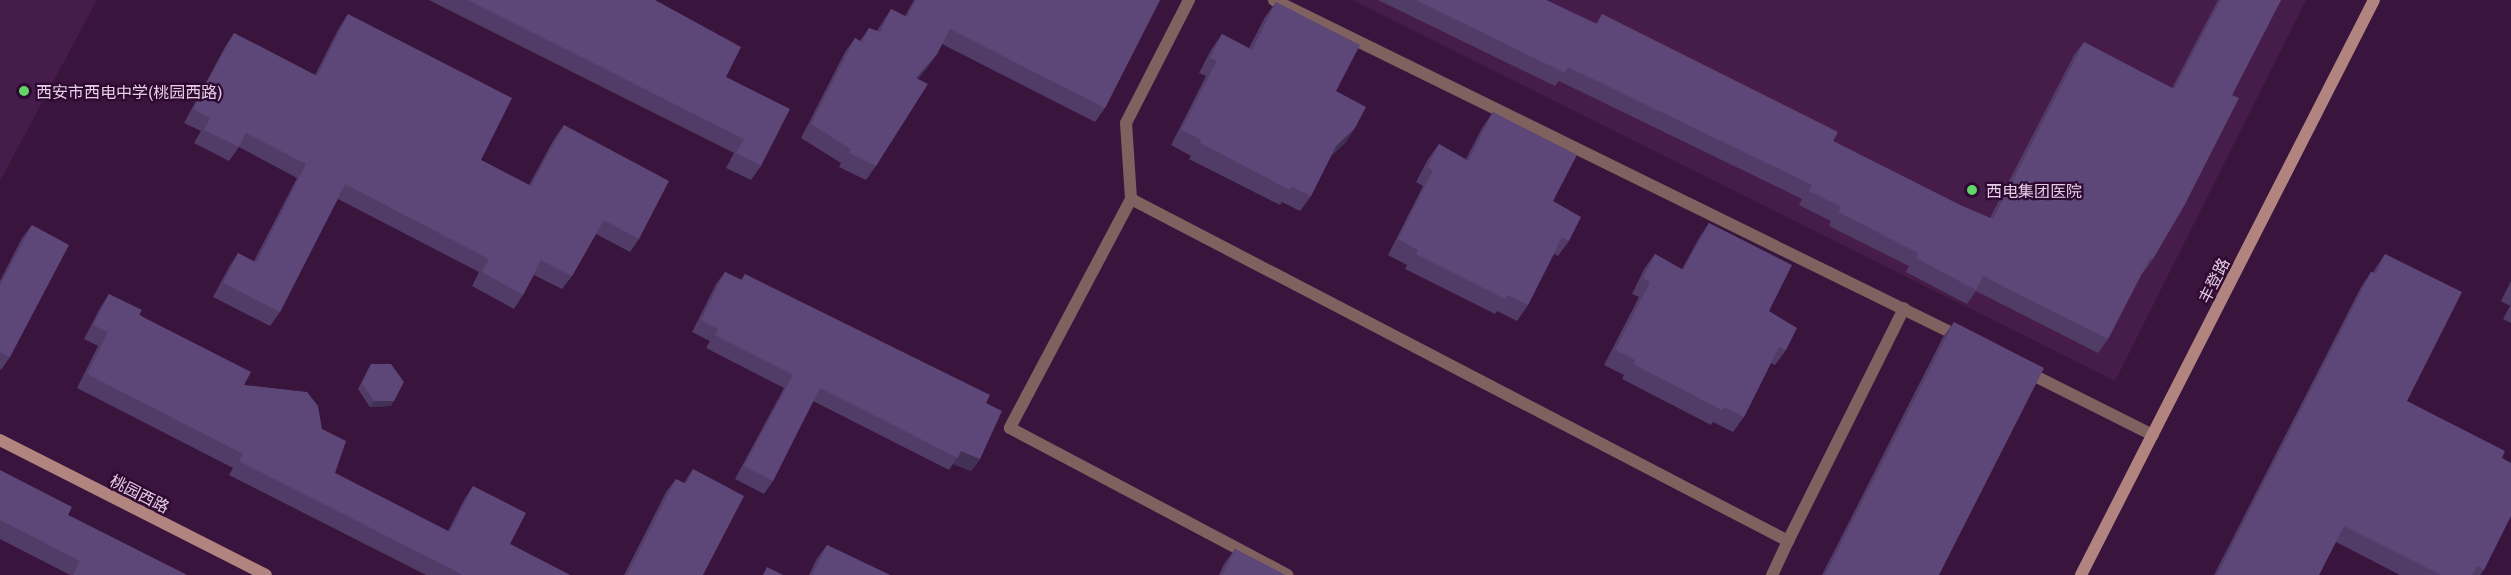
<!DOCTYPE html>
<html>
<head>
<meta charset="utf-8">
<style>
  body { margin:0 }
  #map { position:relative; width:2511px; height:575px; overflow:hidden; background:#39143c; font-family:Literata,"Noto Sans SC",serif }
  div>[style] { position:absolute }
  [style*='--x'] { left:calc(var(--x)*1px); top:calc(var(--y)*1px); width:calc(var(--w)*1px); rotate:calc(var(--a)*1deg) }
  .built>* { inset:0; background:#461d4a }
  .street>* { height:12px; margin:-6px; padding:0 6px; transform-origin:6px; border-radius:6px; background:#7f625f }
  .secondary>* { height:12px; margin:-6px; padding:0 6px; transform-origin:6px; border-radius:6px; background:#b28480 }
  .wall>* { inset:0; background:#503c67 }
  .shaded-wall>* { inset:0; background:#413154 }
  .building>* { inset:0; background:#5d4678 }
  .dots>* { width:16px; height:16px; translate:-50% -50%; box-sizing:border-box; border:3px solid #2e0931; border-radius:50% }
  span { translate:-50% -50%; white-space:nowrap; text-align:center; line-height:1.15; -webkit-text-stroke:4.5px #2e0931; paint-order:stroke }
  .poi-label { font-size:16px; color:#e4cde5 }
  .left { translate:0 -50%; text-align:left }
  .street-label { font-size:16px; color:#e4cde5 }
</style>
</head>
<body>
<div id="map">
  <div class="built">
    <i style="clip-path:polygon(0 0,97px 0,0 181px)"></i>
    <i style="clip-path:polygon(1352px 0,2306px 0,2115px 381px)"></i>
  </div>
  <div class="street">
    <i style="--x:1189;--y:0;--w:138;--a:117.1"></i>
    <i style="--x:1126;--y:123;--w:76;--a:86.2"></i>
    <i style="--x:1131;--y:199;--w:259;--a:117.9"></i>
    <i style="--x:1010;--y:428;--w:314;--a:27.9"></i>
    <i style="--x:1274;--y:0;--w:767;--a:26.16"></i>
    <i style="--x:1131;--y:199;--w:741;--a:27.5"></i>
    <i style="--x:1788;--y:541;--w:38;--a:115"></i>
    <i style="--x:2025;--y:371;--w:143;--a:26.6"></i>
    <i style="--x:1788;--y:541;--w:260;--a:-63.5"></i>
  </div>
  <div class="secondary">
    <i style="--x:0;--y:440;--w:298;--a:26.9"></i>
    <i style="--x:2081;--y:575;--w:645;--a:-63"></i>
  </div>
  <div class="wall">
    <i style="clip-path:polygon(429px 0,655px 0,726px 77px,761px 166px,751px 180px,726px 168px,734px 153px)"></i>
    <i style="clip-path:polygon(914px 0,1160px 0,1105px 108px,1095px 122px,942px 44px,937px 54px,927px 68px,918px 79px,876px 166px,866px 180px,839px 167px,841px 163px,801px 138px,845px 52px,855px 38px,860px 41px,869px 28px,877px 31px,882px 23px,891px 9px,905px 16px)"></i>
    <i style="clip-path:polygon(1378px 0,1546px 0,1596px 24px,1602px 14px,1833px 141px,1962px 206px,1990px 218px,2074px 55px,2084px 42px,2172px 88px,2218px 0,2281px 0,2232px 95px,2153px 259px,2143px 273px,2142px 273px,2108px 339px,2098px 353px,1976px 291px,1967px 304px,1906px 272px,1909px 266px,1829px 226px,1831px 221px,1799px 205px,1802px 199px,1559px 81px,1555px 86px)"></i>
    <i style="clip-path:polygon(1276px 2px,1336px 91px,1355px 128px,1345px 143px,1331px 156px,1311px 196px,1300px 211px,1282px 202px,1280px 205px,1189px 159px,1191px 156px,1171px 145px,1206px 76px,1199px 73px,1211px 50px,1222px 34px,1249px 48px,1265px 17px)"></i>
    <i style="clip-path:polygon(348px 14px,481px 160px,529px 185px,554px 139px,564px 125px,639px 239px,630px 252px,596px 234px,572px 276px,562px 289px,534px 275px,523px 295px,514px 309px,472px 286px,479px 272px,338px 199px,280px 312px,270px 326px,213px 297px,229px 267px,238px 253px,254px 261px,297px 178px,239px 147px,229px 161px,194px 143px,201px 131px,184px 123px,225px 47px,234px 33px,315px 75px,339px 28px)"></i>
    <i style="clip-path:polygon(1493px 112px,1553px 201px,1569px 241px,1558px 256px,1554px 254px,1528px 305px,1517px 321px,1497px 311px,1495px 314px,1405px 269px,1407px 265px,1388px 255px,1423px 186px,1416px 182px,1428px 159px,1439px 144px,1466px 159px,1482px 128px)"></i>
    <i style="clip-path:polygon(1709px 223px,1769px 311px,1786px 350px,1775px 365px,1771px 363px,1744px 417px,1733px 432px,1713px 422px,1711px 425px,1622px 379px,1624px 375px,1604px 365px,1639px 297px,1632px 294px,1644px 269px,1655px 254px,1682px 269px,1699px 238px)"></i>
    <i style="clip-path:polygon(32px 225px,10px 357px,1px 370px,0 369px,0 281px,22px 238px)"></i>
    <i style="clip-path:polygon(2385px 254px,2407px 401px,2502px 458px,2484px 570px,2480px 575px,2400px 575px,2336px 542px,2319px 575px,2214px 575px,2361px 287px,2371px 272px,2373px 272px)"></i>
    <i style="clip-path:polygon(725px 272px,741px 280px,745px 274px,986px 403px,980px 459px,971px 471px,953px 464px,949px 470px,813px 401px,773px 481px,764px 494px,735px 479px,784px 388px,706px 348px,710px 341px,692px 332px,716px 284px)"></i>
    <i style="clip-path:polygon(2511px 281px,2511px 323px,2503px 319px,2510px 306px,2501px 301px)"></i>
    <i style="clip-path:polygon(109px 294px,244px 385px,322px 429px,335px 473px,448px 531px,464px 500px,473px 486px,510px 544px,570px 575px,426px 575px,229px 475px,233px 468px,77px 388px,98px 346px,84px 339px,100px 308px)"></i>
    <i style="clip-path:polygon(1954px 322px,1939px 575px,1822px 575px,1943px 337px)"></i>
    <i style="clip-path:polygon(371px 364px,391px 406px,370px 407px,358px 389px,368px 369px)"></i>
    <i style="clip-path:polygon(693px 469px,703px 575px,624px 575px,666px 492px,676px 479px,684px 483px)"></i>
    <i style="clip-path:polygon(0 470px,68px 515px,187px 575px,70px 575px,0 539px)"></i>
    <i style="clip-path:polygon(827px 545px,890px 575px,809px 575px,816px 560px)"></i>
    <i style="clip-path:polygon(1235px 549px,1285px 575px,1219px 575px,1224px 564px)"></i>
  </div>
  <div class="shaded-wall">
    <i style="clip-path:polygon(937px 54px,927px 68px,906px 92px,916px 78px)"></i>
    <i style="clip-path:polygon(1355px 128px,1345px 143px,1326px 161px,1336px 146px)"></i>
    <i style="clip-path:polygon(374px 401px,394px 401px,391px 406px,370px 407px)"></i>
    <i style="clip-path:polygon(961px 451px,980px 459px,971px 471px,953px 464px)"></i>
  </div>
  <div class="building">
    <i style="clip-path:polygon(468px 0,655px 0,741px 47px,726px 77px,790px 109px,761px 166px,736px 153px,744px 139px)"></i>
    <i style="clip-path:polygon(916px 0,1160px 0,1105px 108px,950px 29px,937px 54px,916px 78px,928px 84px,876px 166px,849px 153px,851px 149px,811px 124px,855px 38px,862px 42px,869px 28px,880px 32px,891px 9px,907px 17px)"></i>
    <i style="clip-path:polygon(1416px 0,1546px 0,1597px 24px,1602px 14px,1838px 132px,1833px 141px,1962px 206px,1993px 219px,2084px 42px,2174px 89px,2221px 0,2281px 0,2232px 95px,2239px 98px,2184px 206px,2153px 259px,2150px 258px,2108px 339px,1983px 276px,1976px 290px,1916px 258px,1918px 253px,1838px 212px,1841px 207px,1809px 191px,1812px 185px,1568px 67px,1565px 73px)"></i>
    <i style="clip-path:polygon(1276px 2px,1360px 45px,1336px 91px,1366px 107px,1355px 128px,1336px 146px,1311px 196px,1292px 187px,1290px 190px,1200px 143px,1201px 140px,1181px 130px,1217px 61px,1210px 58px,1222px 34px,1252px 50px)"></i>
    <i style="clip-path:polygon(348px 14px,512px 98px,481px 160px,531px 186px,564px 125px,669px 181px,639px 239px,604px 220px,572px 276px,541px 260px,523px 295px,482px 272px,489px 259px,345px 184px,280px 312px,223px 283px,238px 253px,256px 263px,306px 164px,246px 133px,239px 147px,204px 130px,210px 118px,193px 109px,234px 33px,317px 76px)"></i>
    <i style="clip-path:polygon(1493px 112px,1577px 155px,1553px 201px,1581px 217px,1569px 241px,1562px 237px,1528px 305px,1507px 295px,1505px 299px,1416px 254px,1418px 250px,1398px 239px,1433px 170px,1427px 167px,1439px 144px,1468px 161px)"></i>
    <i style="clip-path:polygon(1709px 223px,1792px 265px,1769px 311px,1797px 328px,1786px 350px,1779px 347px,1744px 417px,1724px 407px,1722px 410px,1633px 364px,1635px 360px,1615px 350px,1650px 282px,1643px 278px,1655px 254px,1683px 270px)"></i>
    <i style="clip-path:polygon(32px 225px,69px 245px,10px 357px,0 352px,0 285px)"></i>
    <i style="clip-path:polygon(2385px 254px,2462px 292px,2407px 401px,2505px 451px,2502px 458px,2511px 463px,2511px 516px,2484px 570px,2477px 566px,2472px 575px,2441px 575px,2344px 526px,2319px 575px,2217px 575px,2371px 272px,2376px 274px)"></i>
    <i style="clip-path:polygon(725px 272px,742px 280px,745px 274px,990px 395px,986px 403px,1002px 411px,980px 459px,961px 451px,958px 458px,820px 388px,773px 481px,744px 466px,793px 375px,715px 335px,718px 329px,701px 320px)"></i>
    <i style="clip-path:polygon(109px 294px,142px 310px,139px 315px,251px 372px,244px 385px,307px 392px,318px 406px,322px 429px,346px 441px,335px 473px,450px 532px,473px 486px,526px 513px,510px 544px,570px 575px,463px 575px,239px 461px,243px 454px,87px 374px,108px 332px,93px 325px)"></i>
    <i style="clip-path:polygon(1954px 322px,2044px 368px,1939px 575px,1825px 575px)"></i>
    <i style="clip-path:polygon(371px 364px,391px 364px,404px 382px,394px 401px,374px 401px,362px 384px)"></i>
    <i style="clip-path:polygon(693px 469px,744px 496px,703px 575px,627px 575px,676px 479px,686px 484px)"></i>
    <i style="clip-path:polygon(0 470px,72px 507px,68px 515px,187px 575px,73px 575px,80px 561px,0 520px)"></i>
    <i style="clip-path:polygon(827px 545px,890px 575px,812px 575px)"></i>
    <i style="clip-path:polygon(1235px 549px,1285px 575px,1222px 575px)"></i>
    <i style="clip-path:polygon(767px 567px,783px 575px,763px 575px)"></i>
  </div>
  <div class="dots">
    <i style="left:24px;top:91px;background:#63d468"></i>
    <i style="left:1972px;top:190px;background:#63d468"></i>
  </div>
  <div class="poi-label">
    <span class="left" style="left:36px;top:91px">西安市西电中学(桃园西路)</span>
    <span class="left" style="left:1986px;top:190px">西电集团医院</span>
  </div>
  <div class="street-label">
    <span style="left:2213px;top:280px;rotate:-63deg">丰登路</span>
    <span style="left:140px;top:493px;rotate:27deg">桃园西路</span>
  </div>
</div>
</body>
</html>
